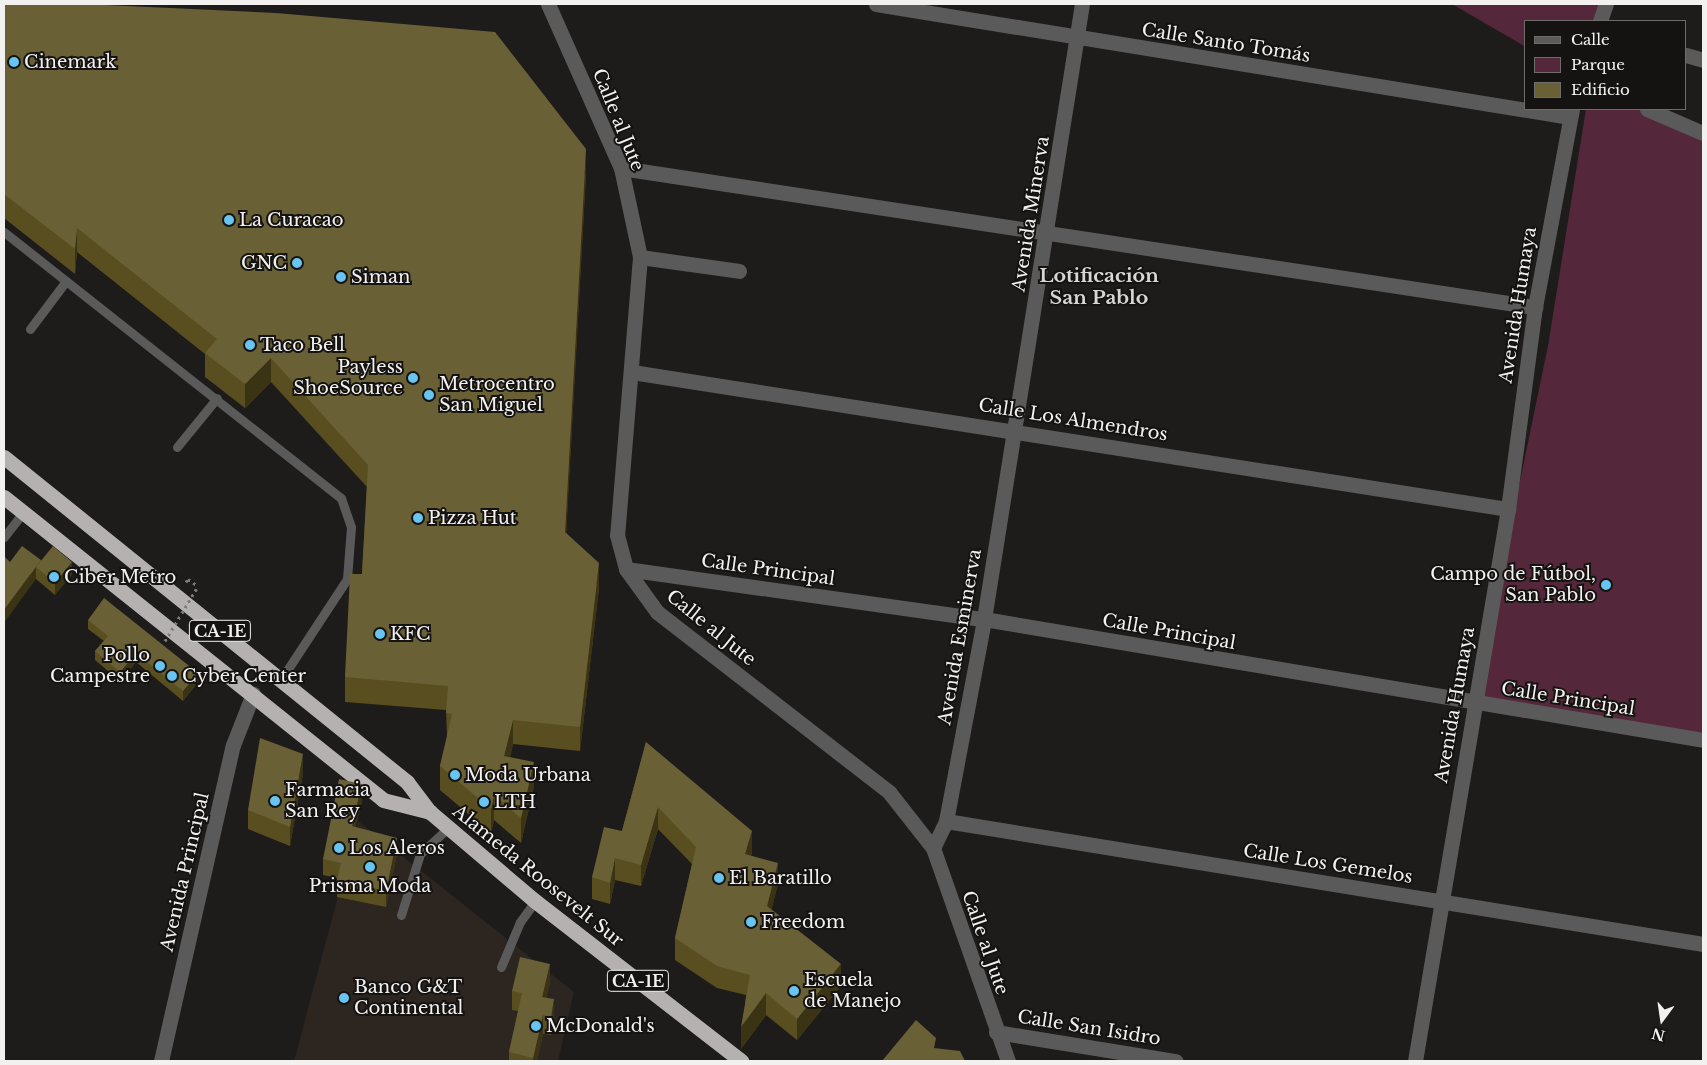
<!DOCTYPE html>
<html>
<head>
<meta charset="utf-8">
<style>
  body { margin:0 }
  #map { position:relative; width:1707px; height:1065px; overflow:hidden; background:#1e1c1b; font-family:"Libre Baskerville",serif }
  div>[style] { position:absolute }
  [style*='--x'] { left:calc(var(--x)*1px); top:calc(var(--y)*1px); width:calc(var(--w)*1px); rotate:calc(var(--a)*1deg) }
  .built>* { inset:0; background:#2c2520 }
  .green>* { inset:0; background:#54283a }
  .path>* { height:3px; margin-top:-1.5px; transform-origin:0; background:repeating-linear-gradient(90deg,#7d7c7b 0 2.5px,transparent 0 6.5px) }
  .lane>* { height:9px; margin:-4.5px; padding:0 4.5px; transform-origin:4.5px; border-radius:4.5px; background:#5b5a5a }
  .street>* { height:15px; margin:-7.5px; padding:0 7.5px; transform-origin:7.5px; border-radius:7.5px; background:#5b5a5a }
  .highway>* { height:15px; margin:-7.5px; padding:0 7.5px; transform-origin:7.5px; border-radius:7.5px; background:#b4b1b0 }
  .path-bridge>* { height:3px; margin-top:-1.5px; transform-origin:0; background:repeating-linear-gradient(90deg,#7d7c7b 0 2.5px,transparent 0 6.5px) }
  .wall>* { inset:0; background:#594e20 }
  .shaded-wall>* { inset:0; background:#3a3314 }
  .building>* { inset:0; background:#696036 }
  .dots>* { width:14px; height:14px; translate:-50% -50%; box-sizing:border-box; border:2px solid #151312; border-radius:50% }
  span { translate:-50% -50%; white-space:nowrap; text-align:center; line-height:1.15; -webkit-text-stroke:4px #151312; paint-order:stroke }
  .shield-label span { padding:1px 4px; background:#151312; border:1px solid; border-radius:4px; -webkit-text-stroke-width:0 }
  .shield-label { font-size:16px; color:#f2f1f0; font-weight:700 }
  .street-label { font-size:18px; color:#f2f1f0 }
  .poi-label { font-size:18px; color:#f2f1f0 }
  .left { translate:0 -50%; text-align:left }
  .right { translate:-100% -50%; text-align:right }
  .neighbourhood-label { font-size:19px; color:#d8d5d3; font-weight:700 }
  .frame { position:absolute; inset:0; border:5px solid #f2f1f0; pointer-events:none }
  .legend { position:absolute; left:1524px; top:20px; width:162px; height:90px; box-sizing:border-box; background:#151312; border:1px solid #6d6c6b; margin:0; padding:6px 9px; list-style:none; font-size:15px; color:#f2f1f0 }
  .legend li { display:flex; align-items:center; gap:10px; height:25px }
  .legend b { width:25px; border:1px solid #6d6c6b }
  .north { position:absolute; left:1637px; top:995px; width:50px; height:50px; -webkit-text-stroke:4px #151312; paint-order:stroke; rotate:194deg; font-size:14px; font-weight:700; line-height:20px; text-align:center; color:#f2f1f0 }
  .north::after { content:''; display:block; margin:auto; width:18px; height:22px; background:#f2f1f0; clip-path:polygon(50% 0,100% 100%,50% 72%,0 100%) }
</style>
</head>
<body>
<div id="map">
  <div class="built">
    <i style="clip-path:polygon(358px 821px,574px 992px,558px 1061px,294px 1061px)"></i>
  </div>
  <div class="green">
    <i style="clip-path:polygon(1452px 4px,1603px 4px,1597px 21px,1526px 21px,1526px 47px)"></i>
    <i style="clip-path:polygon(1586px 109px,1646px 109px,1703px 134px,1703px 740px,1474px 703px,1548px 346px)"></i>
  </div>
  <div class="path">
    <i style="--x:186;--y:582;--w:4;--a:-56"></i>
    <i style="--x:188;--y:579;--w:12;--a:35"></i>
  </div>
  <div class="lane">
    <i style="--x:4;--y:232;--w:429;--a:38.3"></i>
    <i style="--x:341;--y:498;--w:31;--a:71"></i>
    <i style="--x:351;--y:527;--w:52;--a:94.4"></i>
    <i style="--x:347;--y:579;--w:122;--a:123.3"></i>
    <i style="--x:30;--y:329;--w:60;--a:-53.1"></i>
    <i style="--x:177;--y:447;--w:63;--a:-50.8"></i>
    <i style="--x:4;--y:537;--w:31;--a:-52"></i>
    <i style="--x:401;--y:915;--w:64;--a:-72.7"></i>
    <i style="--x:420;--y:854;--w:40;--a:-43"></i>
    <i style="--x:501;--y:967;--w:49;--a:-67.1"></i>
    <i style="--x:520;--y:922;--w:26;--a:-54"></i>
  </div>
  <div class="street">
    <i style="--x:548;--y:4;--w:180;--a:66"></i>
    <i style="--x:621;--y:168;--w:91;--a:77.9"></i>
    <i style="--x:640;--y:257;--w:279;--a:94.7"></i>
    <i style="--x:617;--y:535;--w:35;--a:75"></i>
    <i style="--x:626;--y:569;--w:53;--a:54.2"></i>
    <i style="--x:657;--y:612;--w:294;--a:37.8"></i>
    <i style="--x:889;--y:792;--w:71;--a:51.8"></i>
    <i style="--x:933;--y:848;--w:226;--a:70.6"></i>
    <i style="--x:876;--y:4;--w:703;--a:9.25"></i>
    <i style="--x:1600;--y:21;--w:18;--a:-71"></i>
    <i style="--x:1686;--y:55;--w:18;--a:16"></i>
    <i style="--x:1647;--y:109;--w:61;--a:23.2"></i>
    <i style="--x:621;--y:168;--w:925;--a:8.65"></i>
    <i style="--x:640;--y:257;--w:100;--a:8"></i>
    <i style="--x:632;--y:372;--w:887;--a:8.89"></i>
    <i style="--x:626;--y:569;--w:361;--a:8"></i>
    <i style="--x:984;--y:619;--w:729;--a:9.55"></i>
    <i style="--x:946;--y:821;--w:767;--a:9.23"></i>
    <i style="--x:933;--y:848;--w:30;--a:-64"></i>
    <i style="--x:946;--y:821;--w:206;--a:-79.3"></i>
    <i style="--x:984;--y:619;--w:623;--a:-80.95"></i>
    <i style="--x:996;--y:1032;--w:182;--a:9.2"></i>
    <i style="--x:161;--y:1061;--w:324;--a:-77.2"></i>
    <i style="--x:233;--y:745;--w:55;--a:-68.6"></i>
    <i style="--x:1415;--y:1061;--w:560;--a:-80.44"></i>
    <i style="--x:1508;--y:509;--w:204;--a:-82.4"></i>
    <i style="--x:1535;--y:307;--w:201;--a:-79.4"></i>
  </div>
  <div class="highway">
    <i style="--x:4;--y:457;--w:518;--a:38.88"></i>
    <i style="--x:407;--y:782;--w:38;--a:53"></i>
    <i style="--x:430;--y:812;--w:138;--a:40.3"></i>
    <i style="--x:535;--y:901;--w:261;--a:37.8"></i>
    <i style="--x:4;--y:497;--w:485;--a:38.6"></i>
    <i style="--x:383;--y:800;--w:49;--a:14.3"></i>
  </div>
  <div class="path-bridge">
    <i style="--x:165;--y:641;--w:64;--a:-59"></i>
  </div>
  <div class="wall">
    <i style="clip-path:polygon(4px 4px,586px 174px,566px 533px,599px 588px,580px 751px,513px 744px,510px 757px,534px 786px,521px 843px,494px 820px,491px 833px,440px 790px,440px 766px,447px 737px,446px 710px,345px 702px,345px 677px,362px 574px,367px 487px,271px 382px,245px 408px,205px 377px,205px 354px,77px 252px,75px 274px,4px 218px)"></i>
    <i style="clip-path:polygon(41px 560px,72px 574px,55px 595px,36px 579px,10px 562px)"></i>
    <i style="clip-path:polygon(88px 620px,198px 682px,183px 701px,136px 662px,120px 681px,95px 660px,95px 651px,104px 641px,88px 629px)"></i>
    <i style="clip-path:polygon(646px 742px,752px 852px,751px 856px,778px 884px,771px 910px,841px 986px,797px 1040px,766px 1015px,741px 1049px,746px 995px,717px 988px,675px 960px,675px 938px,692px 864px,658px 829px,641px 886px,615px 880px,610px 904px,592px 899px,592px 877px,622px 831px)"></i>
    <i style="clip-path:polygon(303px 773px,290px 846px,248px 829px,248px 810px)"></i>
    <i style="clip-path:polygon(362px 801px,355px 827px,397px 854px,386px 907px,337px 897px,337px 878px,323px 875px,323px 859px)"></i>
    <i style="clip-path:polygon(550px 982px,546px 998px,554px 1018px,551px 1035px,543px 1034px,537px 1061px,509px 1061px,509px 1052px,518px 1011px,512px 1010px,512px 991px)"></i>
  </div>
  <div class="shaded-wall">
    <i style="clip-path:polygon(586px 149px,586px 174px,565px 556px,565px 532px)"></i>
    <i style="clip-path:polygon(77px 228px,77px 252px,75px 274px,75px 249px)"></i>
    <i style="clip-path:polygon(271px 358px,271px 382px,245px 408px,245px 384px)"></i>
    <i style="clip-path:polygon(41px 560px,36px 567px,36px 579px,4px 623px,4px 610px)"></i>
    <i style="clip-path:polygon(72px 562px,72px 574px,55px 595px,55px 583px)"></i>
    <i style="clip-path:polygon(599px 563px,599px 588px,580px 751px,580px 727px)"></i>
    <i style="clip-path:polygon(136px 653px,136px 662px,120px 681px,120px 672px)"></i>
    <i style="clip-path:polygon(198px 673px,198px 682px,183px 701px,183px 691px)"></i>
    <i style="clip-path:polygon(513px 720px,513px 744px,504px 780px,504px 756px)"></i>
    <i style="clip-path:polygon(303px 754px,303px 773px,290px 846px,290px 827px)"></i>
    <i style="clip-path:polygon(534px 762px,534px 786px,521px 843px,521px 818px)"></i>
    <i style="clip-path:polygon(362px 784px,362px 801px,352px 842px,352px 826px)"></i>
    <i style="clip-path:polygon(494px 795px,494px 820px,491px 833px,491px 809px)"></i>
    <i style="clip-path:polygon(658px 807px,658px 829px,641px 886px,641px 865px)"></i>
    <i style="clip-path:polygon(752px 831px,752px 852px,745px 876px,745px 854px)"></i>
    <i style="clip-path:polygon(397px 838px,397px 854px,386px 907px,386px 891px)"></i>
    <i style="clip-path:polygon(615px 858px,615px 880px,610px 904px,610px 883px)"></i>
    <i style="clip-path:polygon(778px 863px,778px 884px,767px 928px,767px 906px)"></i>
    <i style="clip-path:polygon(550px 964px,550px 982px,542px 1016px,542px 997px)"></i>
    <i style="clip-path:polygon(841px 964px,841px 986px,797px 1040px,797px 1019px)"></i>
    <i style="clip-path:polygon(766px 993px,766px 1015px,741px 1049px,741px 1027px)"></i>
    <i style="clip-path:polygon(554px 999px,554px 1018px,551px 1035px,551px 1017px)"></i>
    <i style="clip-path:polygon(543px 1015px,543px 1034px,537px 1061px,533px 1061px,533px 1058px)"></i>
  </div>
  <div class="building">
    <i style="clip-path:polygon(4px 4px,84px 4px,276px 13px,495px 32px,586px 149px,565px 532px,599px 563px,580px 727px,513px 720px,504px 756px,534px 762px,521px 818px,494px 795px,491px 809px,440px 766px,452px 714px,446px 713px,448px 686px,345px 677px,350px 574px,362px 574px,368px 465px,271px 358px,245px 384px,205px 353px,217px 339px,77px 228px,75px 249px,4px 194px)"></i>
    <i style="clip-path:polygon(22px 546px,41px 560px,4px 610px,4px 559px,5px 557px,10px 562px)"></i>
    <i style="clip-path:polygon(53px 546px,72px 562px,55px 583px,36px 567px)"></i>
    <i style="clip-path:polygon(104px 598px,198px 673px,183px 691px,136px 653px,120px 672px,95px 651px,108px 636px,88px 620px)"></i>
    <i style="clip-path:polygon(260px 738px,303px 754px,290px 827px,248px 810px)"></i>
    <i style="clip-path:polygon(646px 742px,752px 831px,745px 854px,778px 863px,767px 906px,841px 964px,797px 1019px,766px 993px,741px 1027px,750px 975px,717px 966px,675px 938px,696px 847px,658px 807px,641px 865px,615px 858px,610px 883px,592px 877px,604px 827px,622px 831px)"></i>
    <i style="clip-path:polygon(339px 779px,362px 784px,352px 826px,397px 838px,386px 891px,337px 880px,341px 863px,323px 859px)"></i>
    <i style="clip-path:polygon(520px 957px,550px 964px,542px 997px,554px 999px,551px 1017px,543px 1015px,533px 1058px,509px 1052px,522px 993px,512px 991px)"></i>
    <i style="clip-path:polygon(916px 1020px,936px 1038px,934px 1048px,960px 1051px,965px 1061px,882px 1061px)"></i>
  </div>
  <div class="dots">
    <i style="left:14px;top:62px;background:#68c4f0"></i>
    <i style="left:229px;top:220px;background:#68c4f0"></i>
    <i style="left:297px;top:263px;background:#68c4f0"></i>
    <i style="left:341px;top:277px;background:#68c4f0"></i>
    <i style="left:250px;top:345px;background:#68c4f0"></i>
    <i style="left:413px;top:378px;background:#68c4f0"></i>
    <i style="left:429px;top:395px;background:#68c4f0"></i>
    <i style="left:418px;top:518px;background:#68c4f0"></i>
    <i style="left:54px;top:577px;background:#68c4f0"></i>
    <i style="left:1606px;top:585px;background:#68c4f0"></i>
    <i style="left:380px;top:634px;background:#68c4f0"></i>
    <i style="left:160px;top:666px;background:#68c4f0"></i>
    <i style="left:172px;top:676px;background:#68c4f0"></i>
    <i style="left:455px;top:775px;background:#68c4f0"></i>
    <i style="left:275px;top:801px;background:#68c4f0"></i>
    <i style="left:484px;top:802px;background:#68c4f0"></i>
    <i style="left:339px;top:848px;background:#68c4f0"></i>
    <i style="left:370px;top:867px;background:#68c4f0"></i>
    <i style="left:719px;top:878px;background:#68c4f0"></i>
    <i style="left:751px;top:922px;background:#68c4f0"></i>
    <i style="left:794px;top:991px;background:#68c4f0"></i>
    <i style="left:344px;top:998px;background:#68c4f0"></i>
    <i style="left:536px;top:1026px;background:#68c4f0"></i>
  </div>
  <div class="shield-label">
    <span style="left:220px;top:631px">CA-1E</span>
    <span style="left:638px;top:981px">CA-1E</span>
  </div>
  <div class="street-label">
    <span style="left:1226px;top:43px;rotate:9deg">Calle Santo Tomás</span>
    <span style="left:618px;top:120px;rotate:68deg">Calle al Jute</span>
    <span style="left:1031px;top:214px;rotate:-81deg">Avenida Minerva</span>
    <span style="left:1518px;top:305px;rotate:-81deg">Avenida Humaya</span>
    <span style="left:1073px;top:420px;rotate:9deg">Calle Los Almendros</span>
    <span style="left:768px;top:570px;rotate:8deg">Calle Principal</span>
    <span style="left:711px;top:628px;rotate:39deg">Calle al Jute</span>
    <span style="left:1169px;top:632px;rotate:10deg">Calle Principal</span>
    <span style="left:960px;top:637px;rotate:-80deg">Avenida Esminerva</span>
    <span style="left:1568px;top:699px;rotate:9deg">Calle Principal</span>
    <span style="left:1455px;top:705px;rotate:-80deg">Avenida Humaya</span>
    <span style="left:1328px;top:864px;rotate:9deg">Calle Los Gemelos</span>
    <span style="left:185px;top:872px;rotate:-77deg">Avenida Principal</span>
    <span style="left:538px;top:876px;rotate:39deg">Alameda Roosevelt Sur</span>
    <span style="left:985px;top:943px;rotate:71deg">Calle al Jute</span>
    <span style="left:1089px;top:1028px;rotate:9deg">Calle San Isidro</span>
  </div>
  <div class="poi-label">
    <span class="left" style="left:24px;top:62px">Cinemark</span>
    <span class="left" style="left:239px;top:220px">La Curacao</span>
    <span class="right" style="left:287px;top:263px">GNC</span>
    <span class="left" style="left:351px;top:277px">Siman</span>
    <span class="left" style="left:260px;top:345px">Taco Bell</span>
    <span class="right" style="left:403px;top:378px">Payless<br>ShoeSource</span>
    <span class="left" style="left:439px;top:395px">Metrocentro<br>San Miguel</span>
    <span class="left" style="left:428px;top:518px">Pizza Hut</span>
    <span class="right" style="left:1596px;top:585px">Campo de Fútbol,<br>San Pablo</span>
    <span class="left" style="left:64px;top:577px">Ciber Metro</span>
    <span class="left" style="left:390px;top:634px">KFC</span>
    <span class="right" style="left:150px;top:666px">Pollo<br>Campestre</span>
    <span class="left" style="left:182px;top:676px">Cyber Center</span>
    <span class="left" style="left:465px;top:775px">Moda Urbana</span>
    <span class="left" style="left:285px;top:801px">Farmacia<br>San Rey</span>
    <span class="left" style="left:494px;top:802px">LTH</span>
    <span class="left" style="left:349px;top:848px">Los Aleros</span>
    <span class="left" style="left:729px;top:878px">El Baratillo</span>
    <span style="left:370px;top:886px">Prisma Moda</span>
    <span class="left" style="left:761px;top:922px">Freedom</span>
    <span class="left" style="left:804px;top:991px">Escuela<br>de Manejo</span>
    <span class="left" style="left:354px;top:998px">Banco G&amp;T<br>Continental</span>
    <span class="left" style="left:546px;top:1026px">McDonald's</span>
  </div>
  <div class="neighbourhood-label">
    <span style="left:1099px;top:287px">Lotificación<br>San Pablo</span>
  </div>
  <div class="frame"></div>
  <ul class="legend">
  <li><b style="height:6px;background:#5b5a5a"></b>Calle</li>
  <li><b style="height:14px;background:#54283a"></b>Parque</li>
  <li><b style="height:14px;background:#696036"></b>Edificio</li>
  </ul>
  <div class="north">N</div>
</div>
</body>
</html>
